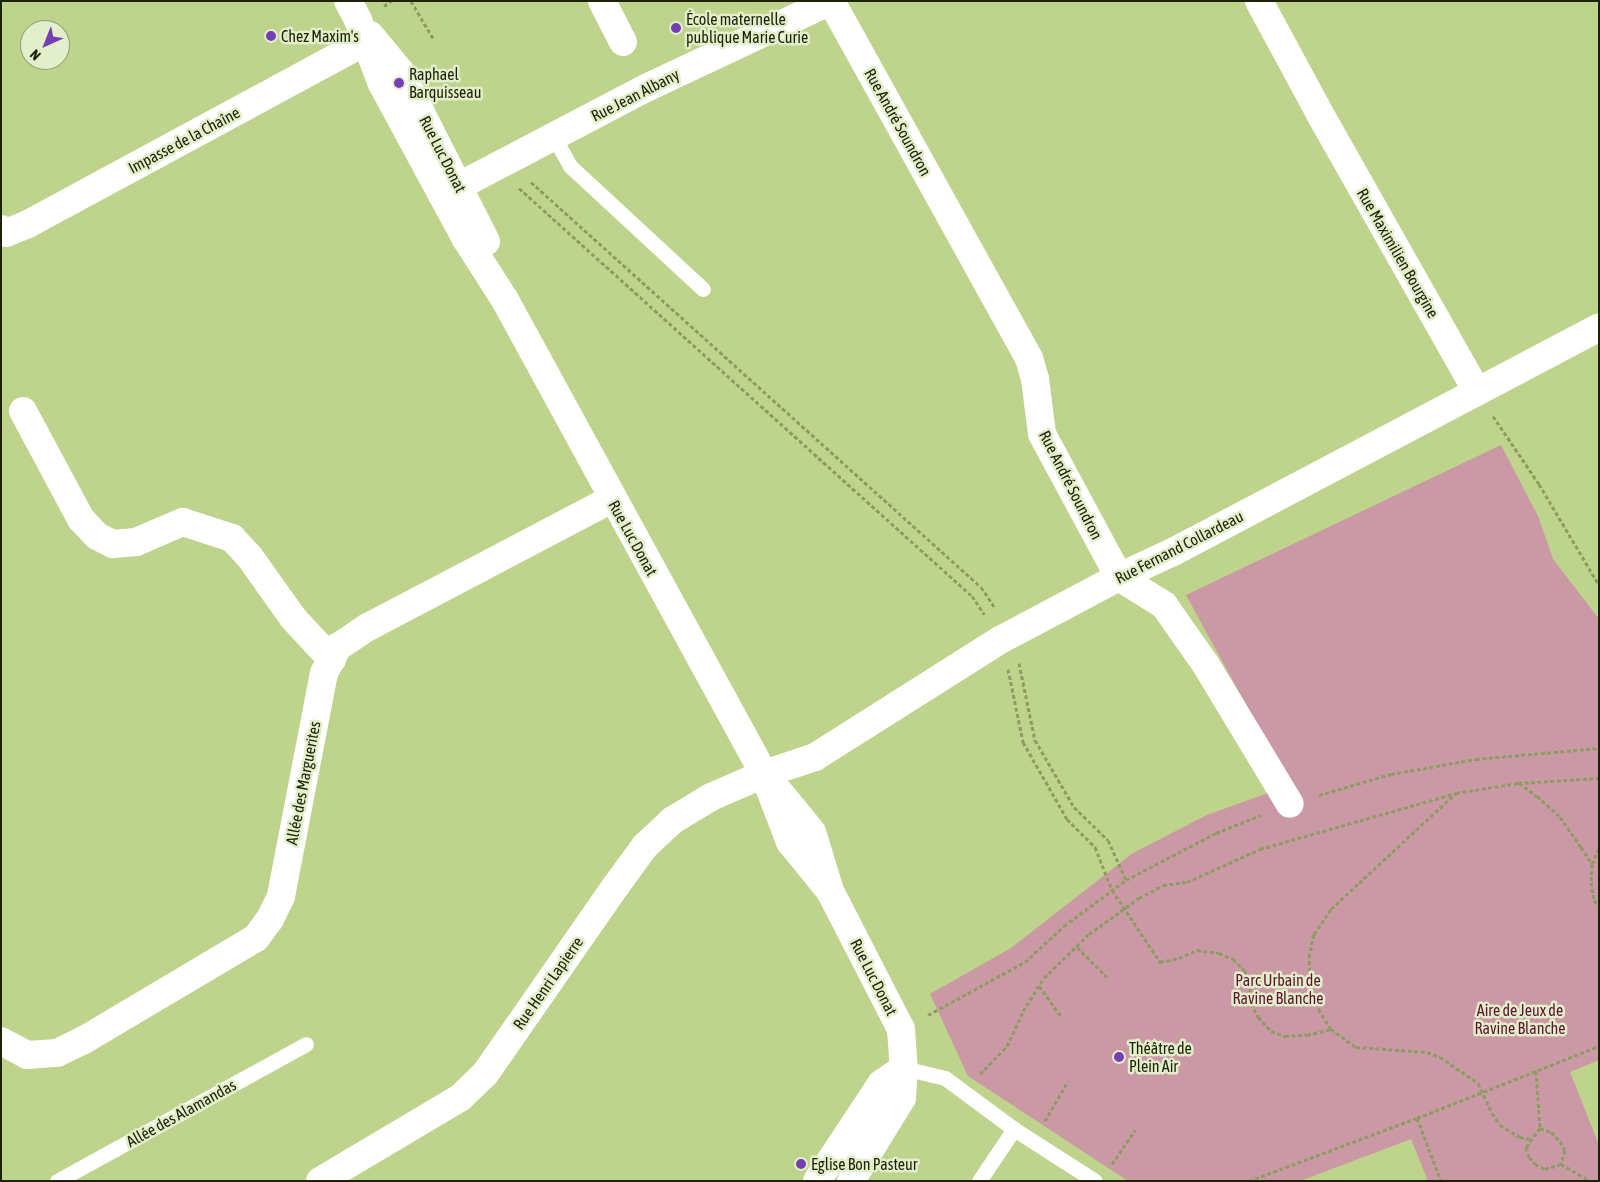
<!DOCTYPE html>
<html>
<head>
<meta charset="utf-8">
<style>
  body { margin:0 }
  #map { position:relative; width:1600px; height:1182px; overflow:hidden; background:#bed38b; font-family:"Asap Condensed",sans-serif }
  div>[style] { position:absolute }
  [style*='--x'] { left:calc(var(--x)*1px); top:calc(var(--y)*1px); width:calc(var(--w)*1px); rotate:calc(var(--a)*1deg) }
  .green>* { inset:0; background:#cb98a5 }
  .path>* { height:3px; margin-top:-1.5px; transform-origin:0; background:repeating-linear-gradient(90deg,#8d9d62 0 4px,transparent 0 6.5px) }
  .service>* { height:15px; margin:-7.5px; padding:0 7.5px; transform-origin:7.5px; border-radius:7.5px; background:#fff }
  .minor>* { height:28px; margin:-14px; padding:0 14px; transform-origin:14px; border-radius:14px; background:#fff }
  .tertiary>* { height:28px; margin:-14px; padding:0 14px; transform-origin:14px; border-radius:14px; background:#fff }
  .dots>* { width:14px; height:14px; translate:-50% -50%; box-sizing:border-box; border:2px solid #e3efcb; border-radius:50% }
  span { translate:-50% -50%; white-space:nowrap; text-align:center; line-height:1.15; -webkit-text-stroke:5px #e3efcb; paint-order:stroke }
  .poi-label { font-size:16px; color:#1b2205 }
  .left { translate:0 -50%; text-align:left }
  .street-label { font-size:16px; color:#1b2205 }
  .park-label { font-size:16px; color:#601231 }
  .frame { position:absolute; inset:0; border:2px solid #1b2205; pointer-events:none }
  .north { position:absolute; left:20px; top:20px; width:50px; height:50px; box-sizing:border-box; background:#e3efcb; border:1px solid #939d7c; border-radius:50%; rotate:224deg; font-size:14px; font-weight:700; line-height:20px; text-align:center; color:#1b2205 }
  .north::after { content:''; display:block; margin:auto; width:18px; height:22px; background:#763eb5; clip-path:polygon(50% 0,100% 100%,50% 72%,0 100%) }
</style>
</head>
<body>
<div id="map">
  <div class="green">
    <i style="clip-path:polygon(1501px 445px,1538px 516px,1553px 559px,1599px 619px,1599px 1060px,1570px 1072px,1599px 1145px,1599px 1181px,1428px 1181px,1411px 1139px,1300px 1181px,1128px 1181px,968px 1076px,930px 994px,1011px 948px,1133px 853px,1207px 815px,1290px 785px,1186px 595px)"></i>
  </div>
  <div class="path">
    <i style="--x:411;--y:1;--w:43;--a:59.3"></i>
    <i style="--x:384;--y:6;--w:9;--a:-36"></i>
    <i style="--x:531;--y:182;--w:605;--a:41.99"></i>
    <i style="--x:981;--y:587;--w:25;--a:56"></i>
    <i style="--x:519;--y:188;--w:610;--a:42.01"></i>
    <i style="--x:972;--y:596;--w:22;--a:56"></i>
    <i style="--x:1493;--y:416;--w:82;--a:55.9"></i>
    <i style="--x:1539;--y:484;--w:117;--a:59.3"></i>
    <i style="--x:1019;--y:663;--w:79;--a:78.3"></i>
    <i style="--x:1035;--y:740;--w:78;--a:59.8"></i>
    <i style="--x:1074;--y:807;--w:47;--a:44.1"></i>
    <i style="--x:1108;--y:840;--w:44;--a:65.8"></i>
    <i style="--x:1008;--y:669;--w:75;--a:78.4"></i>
    <i style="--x:1023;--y:742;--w:89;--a:60.3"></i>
    <i style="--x:1067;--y:819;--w:40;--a:45"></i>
    <i style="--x:1095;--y:847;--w:46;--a:68.4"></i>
    <i style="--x:1112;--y:890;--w:87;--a:56.3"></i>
    <i style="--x:1160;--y:962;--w:19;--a:-12"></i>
    <i style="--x:1179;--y:958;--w:20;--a:-24"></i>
    <i style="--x:1197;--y:950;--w:22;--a:8"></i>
    <i style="--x:1219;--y:953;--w:15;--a:23"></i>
    <i style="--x:1233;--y:959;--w:17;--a:45"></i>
    <i style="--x:1245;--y:971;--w:18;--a:74"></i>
    <i style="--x:1250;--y:988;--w:15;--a:86"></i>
    <i style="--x:1251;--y:1003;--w:16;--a:63"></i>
    <i style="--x:1258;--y:1017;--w:19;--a:47"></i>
    <i style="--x:1271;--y:1031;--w:15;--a:20"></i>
    <i style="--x:1285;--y:1036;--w:22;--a:-3"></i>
    <i style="--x:1307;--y:1035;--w:25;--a:-14"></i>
    <i style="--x:1331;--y:1029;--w:31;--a:36"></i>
    <i style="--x:1356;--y:1047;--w:71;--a:4"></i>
    <i style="--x:1427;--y:1052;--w:14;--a:21"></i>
    <i style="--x:1440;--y:1057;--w:46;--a:34.4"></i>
    <i style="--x:1478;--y:1083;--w:33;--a:65"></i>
    <i style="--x:1492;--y:1113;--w:14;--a:56"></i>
    <i style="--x:1500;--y:1125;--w:23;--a:31"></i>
    <i style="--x:1520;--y:1137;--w:10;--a:11"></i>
    <i style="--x:1519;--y:783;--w:22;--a:36"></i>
    <i style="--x:1537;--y:796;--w:31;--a:42"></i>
    <i style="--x:1560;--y:817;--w:37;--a:55"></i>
    <i style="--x:1581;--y:847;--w:20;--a:57"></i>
    <i style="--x:1592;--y:864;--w:18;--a:93"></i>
    <i style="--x:1591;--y:882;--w:18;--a:81"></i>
    <i style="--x:1594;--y:900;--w:9;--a:54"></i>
    <i style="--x:1319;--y:795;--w:75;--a:-16.3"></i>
    <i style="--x:1391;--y:774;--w:86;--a:-10"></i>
    <i style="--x:1476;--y:759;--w:123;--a:-5.1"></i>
    <i style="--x:1592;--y:864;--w:17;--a:-66"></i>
    <i style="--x:1077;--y:947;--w:42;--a:45"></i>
    <i style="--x:1039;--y:986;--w:37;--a:54"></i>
    <i style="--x:928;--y:1015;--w:111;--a:-28.7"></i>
    <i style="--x:1025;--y:962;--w:53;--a:-42.7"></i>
    <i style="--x:1064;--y:926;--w:77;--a:-36.6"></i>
    <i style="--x:1126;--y:880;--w:102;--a:-27.6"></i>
    <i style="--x:1216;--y:833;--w:48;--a:-21.8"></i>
    <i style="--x:1331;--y:1029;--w:20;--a:-123"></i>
    <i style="--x:1320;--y:1012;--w:30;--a:-110"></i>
    <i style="--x:1310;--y:984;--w:27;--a:-92"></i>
    <i style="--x:1309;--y:957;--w:24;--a:-78"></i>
    <i style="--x:1314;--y:934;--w:30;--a:-56"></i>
    <i style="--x:1331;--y:909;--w:38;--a:-43"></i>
    <i style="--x:1359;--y:883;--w:132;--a:-42.9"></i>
    <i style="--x:1456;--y:793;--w:63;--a:-9.2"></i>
    <i style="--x:1518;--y:783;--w:81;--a:-3.5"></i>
    <i style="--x:1536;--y:1071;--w:57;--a:86"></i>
    <i style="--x:1540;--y:1128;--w:12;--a:20"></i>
    <i style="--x:1551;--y:1132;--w:13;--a:45"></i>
    <i style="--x:1560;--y:1141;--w:10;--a:61"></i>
    <i style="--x:1565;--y:1150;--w:15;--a:106"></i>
    <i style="--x:1561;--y:1164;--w:34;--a:30"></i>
    <i style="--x:980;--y:1074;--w:39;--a:-46"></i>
    <i style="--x:1007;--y:1046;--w:38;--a:-65"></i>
    <i style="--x:1023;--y:1011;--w:39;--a:-58"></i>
    <i style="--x:1044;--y:978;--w:63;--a:-44.4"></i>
    <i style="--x:1089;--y:934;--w:62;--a:-35.8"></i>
    <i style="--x:1139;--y:898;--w:27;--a:-28"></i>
    <i style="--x:1163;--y:885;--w:24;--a:-7"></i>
    <i style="--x:1187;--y:882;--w:80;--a:-24.3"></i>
    <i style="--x:1260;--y:849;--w:204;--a:-15.9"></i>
    <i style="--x:1417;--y:1118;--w:67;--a:69.1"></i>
    <i style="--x:1045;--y:1121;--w:46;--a:-60.1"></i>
    <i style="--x:1540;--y:1128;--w:24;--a:126"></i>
    <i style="--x:1526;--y:1147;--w:10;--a:73"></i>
    <i style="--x:1529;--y:1157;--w:9;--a:49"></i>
    <i style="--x:1535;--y:1164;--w:11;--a:27"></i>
    <i style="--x:1545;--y:1169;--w:17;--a:-17"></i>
    <i style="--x:1112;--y:1164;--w:41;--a:-55.9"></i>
    <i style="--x:1249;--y:1181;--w:179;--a:-20.6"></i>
    <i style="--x:1417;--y:1118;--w:196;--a:-21.6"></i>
  </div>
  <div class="service">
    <i style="--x:554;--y:137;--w:33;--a:61"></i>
    <i style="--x:570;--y:166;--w:181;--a:42.8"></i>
    <i style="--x:904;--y:1068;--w:42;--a:13.7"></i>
    <i style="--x:945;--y:1078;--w:86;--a:36.5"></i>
    <i style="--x:1014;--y:1129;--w:96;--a:32.7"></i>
    <i style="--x:57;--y:1181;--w:284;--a:-28.8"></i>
    <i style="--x:979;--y:1181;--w:63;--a:-56.1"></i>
  </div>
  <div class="minor">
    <i style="--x:602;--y:1;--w:46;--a:62.9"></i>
    <i style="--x:1259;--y:1;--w:128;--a:61.6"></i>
    <i style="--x:1320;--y:114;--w:319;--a:60.5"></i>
    <i style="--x:442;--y:195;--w:230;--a:-27.7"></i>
    <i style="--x:646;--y:88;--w:204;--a:-25.2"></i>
    <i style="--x:831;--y:1;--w:408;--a:61"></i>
    <i style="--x:1029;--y:358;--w:22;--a:74"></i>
    <i style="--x:1035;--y:379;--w:55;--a:82.7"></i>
    <i style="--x:1042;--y:434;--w:162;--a:61.7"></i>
    <i style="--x:1119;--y:577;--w:53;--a:31.9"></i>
    <i style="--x:1164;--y:605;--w:73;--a:55"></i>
    <i style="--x:1206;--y:665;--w:162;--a:58.9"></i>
    <i style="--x:1;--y:229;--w:6;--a:39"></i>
    <i style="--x:6;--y:233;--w:24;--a:-22"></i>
    <i style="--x:28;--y:224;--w:384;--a:-28.4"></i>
    <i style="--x:23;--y:411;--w:123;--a:61.8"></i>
    <i style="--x:81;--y:519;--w:23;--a:47"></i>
    <i style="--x:97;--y:536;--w:18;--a:27"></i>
    <i style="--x:113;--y:544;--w:23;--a:-5"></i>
    <i style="--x:136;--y:542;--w:51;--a:-23.1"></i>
    <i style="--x:183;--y:522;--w:52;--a:18.1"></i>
    <i style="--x:232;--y:538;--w:25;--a:47"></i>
    <i style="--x:249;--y:556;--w:76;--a:54.6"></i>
    <i style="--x:293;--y:618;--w:57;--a:47.1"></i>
    <i style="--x:1;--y:1041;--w:30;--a:28"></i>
    <i style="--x:27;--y:1055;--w:30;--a:-4"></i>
    <i style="--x:57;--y:1053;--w:30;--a:-26"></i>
    <i style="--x:84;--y:1040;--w:200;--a:-30.7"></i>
    <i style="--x:256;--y:938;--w:24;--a:-54"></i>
    <i style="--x:270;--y:919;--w:25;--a:-64"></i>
    <i style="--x:281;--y:896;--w:227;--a:-79.1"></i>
    <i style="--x:324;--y:673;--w:30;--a:-62"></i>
    <i style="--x:338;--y:647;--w:36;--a:-34"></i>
    <i style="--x:368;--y:627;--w:276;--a:-27.7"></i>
    <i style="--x:320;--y:1181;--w:163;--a:-30.7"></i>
    <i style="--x:460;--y:1098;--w:35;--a:-44"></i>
    <i style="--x:485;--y:1074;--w:228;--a:-55.2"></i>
    <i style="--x:615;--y:887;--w:51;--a:-53.8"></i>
    <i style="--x:645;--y:846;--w:38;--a:-43"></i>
    <i style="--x:673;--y:820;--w:44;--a:-31.2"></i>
    <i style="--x:711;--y:797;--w:58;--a:-23.5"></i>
    <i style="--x:764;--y:774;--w:54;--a:-18.4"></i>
    <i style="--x:815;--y:757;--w:221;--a:-32.3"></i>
    <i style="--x:1002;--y:639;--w:132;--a:-27.9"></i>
    <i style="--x:1119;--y:577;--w:60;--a:-24.8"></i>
    <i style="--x:1173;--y:552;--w:482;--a:-27.8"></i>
  </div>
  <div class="tertiary">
    <i style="--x:348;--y:1;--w:21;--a:62"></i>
    <i style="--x:358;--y:20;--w:66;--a:69.6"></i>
    <i style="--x:381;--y:82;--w:179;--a:61.6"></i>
    <i style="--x:466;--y:239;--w:72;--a:57.4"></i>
    <i style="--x:505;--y:300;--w:540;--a:61.35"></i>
    <i style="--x:764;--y:774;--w:73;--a:69.1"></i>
    <i style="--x:790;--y:842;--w:63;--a:50.8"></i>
    <i style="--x:370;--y:35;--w:47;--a:50.2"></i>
    <i style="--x:400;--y:71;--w:191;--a:63.2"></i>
    <i style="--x:780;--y:793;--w:50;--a:50.6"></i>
    <i style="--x:812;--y:832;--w:62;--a:73"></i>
    <i style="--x:830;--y:891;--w:155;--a:62.8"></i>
    <i style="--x:901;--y:1029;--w:39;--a:86"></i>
    <i style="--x:904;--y:1068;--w:30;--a:94"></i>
    <i style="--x:902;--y:1098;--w:97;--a:121.6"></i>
    <i style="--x:817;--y:1181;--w:116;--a:-56.6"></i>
    <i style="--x:881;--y:1084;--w:28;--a:-35"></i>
  </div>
  <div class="dots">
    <i style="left:676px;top:28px;background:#763eb5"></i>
    <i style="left:271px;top:36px;background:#763eb5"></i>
    <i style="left:399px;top:83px;background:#763eb5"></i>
    <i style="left:1119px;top:1057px;background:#763eb5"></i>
    <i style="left:801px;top:1164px;background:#763eb5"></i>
  </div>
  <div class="poi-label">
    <span class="left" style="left:686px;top:28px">École maternelle<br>publique Marie Curie</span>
    <span class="left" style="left:281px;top:36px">Chez Maxim's</span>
    <span class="left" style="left:409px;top:83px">Raphael<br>Barquisseau</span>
    <span class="left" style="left:1129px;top:1057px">Théâtre de<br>Plein Air</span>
    <span class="left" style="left:811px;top:1164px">Eglise Bon Pasteur</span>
  </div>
  <div class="street-label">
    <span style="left:635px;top:95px;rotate:-27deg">Rue Jean Albany</span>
    <span style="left:898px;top:122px;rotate:61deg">Rue André Soundron</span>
    <span style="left:184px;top:140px;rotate:-28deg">Impasse de la Chaîne</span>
    <span style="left:443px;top:154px;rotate:63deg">Rue Luc Donat</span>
    <span style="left:1398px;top:253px;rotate:60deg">Rue Maximilien Bourgine</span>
    <span style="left:1071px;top:485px;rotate:63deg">Rue André Soundron</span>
    <span style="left:633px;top:538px;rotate:61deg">Rue Luc Donat</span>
    <span style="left:1179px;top:547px;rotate:-27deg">Rue Fernand Collardeau</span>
    <span style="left:303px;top:783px;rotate:-79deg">Allée des Marguerites</span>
    <span style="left:874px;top:977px;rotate:63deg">Rue Luc Donat</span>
    <span style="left:548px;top:983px;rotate:-55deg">Rue Henri Lapierre</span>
    <span style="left:181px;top:1113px;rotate:-29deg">Allée des Alamandas</span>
  </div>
  <div class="park-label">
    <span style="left:1278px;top:989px">Parc Urbain de<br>Ravine Blanche</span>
    <span style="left:1520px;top:1019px">Aire de Jeux de<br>Ravine Blanche</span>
  </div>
  <div class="frame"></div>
  <div class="north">N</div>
</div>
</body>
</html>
